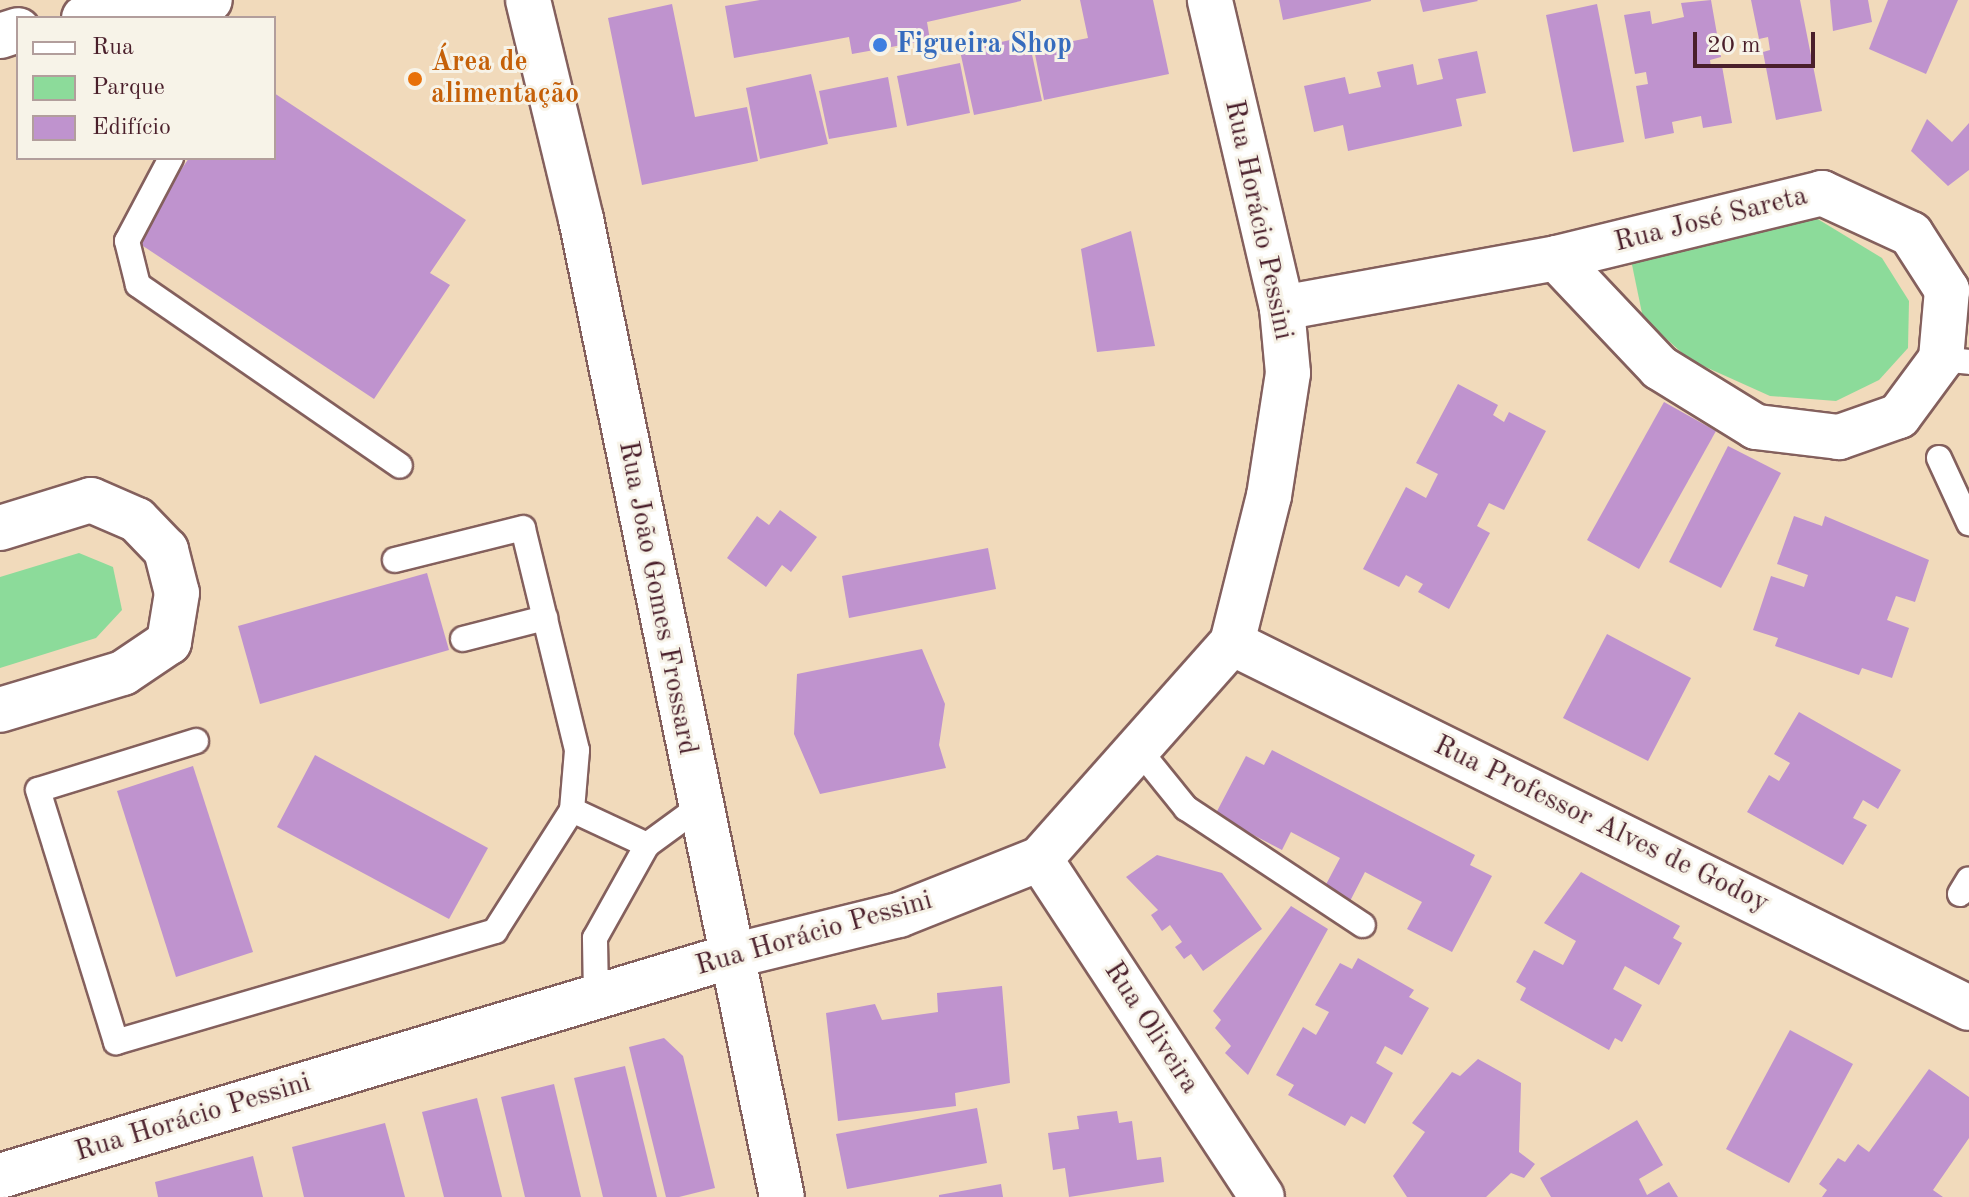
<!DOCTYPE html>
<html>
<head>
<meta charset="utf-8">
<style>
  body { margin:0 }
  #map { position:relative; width:1969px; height:1197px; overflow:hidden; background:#f1dabb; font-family:"Old Standard TT",serif }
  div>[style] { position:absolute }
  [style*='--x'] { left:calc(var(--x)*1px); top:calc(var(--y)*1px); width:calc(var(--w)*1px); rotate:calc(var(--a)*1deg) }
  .green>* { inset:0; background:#8cdb9a }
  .building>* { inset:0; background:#bf93ce }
  .roads { filter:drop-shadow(2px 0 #84605d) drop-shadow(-2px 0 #84605d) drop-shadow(0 2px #84605d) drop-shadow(0 -2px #84605d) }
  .lane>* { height:24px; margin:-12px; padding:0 12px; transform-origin:12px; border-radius:12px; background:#fff }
  .street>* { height:44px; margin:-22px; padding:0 22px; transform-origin:22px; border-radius:22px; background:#fff }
  .dots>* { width:22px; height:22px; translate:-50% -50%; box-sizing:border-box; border:4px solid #f7f3e8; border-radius:50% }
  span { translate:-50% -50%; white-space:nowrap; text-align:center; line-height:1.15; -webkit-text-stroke:6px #f7f3e8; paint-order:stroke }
  .shop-label { font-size:28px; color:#366cbe; font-weight:700 }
  .left { translate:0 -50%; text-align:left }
  .food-label { font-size:28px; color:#c56008; font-weight:700 }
  .street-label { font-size:28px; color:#4a1f2b }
  .legend { position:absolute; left:16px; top:16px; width:260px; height:144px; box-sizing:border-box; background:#f7f3e8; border:2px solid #b29e9c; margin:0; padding:10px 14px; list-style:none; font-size:24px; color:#4a1f2b }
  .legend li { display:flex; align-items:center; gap:16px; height:40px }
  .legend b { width:40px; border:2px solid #b29e9c }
  .scale { position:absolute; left:1693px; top:32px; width:122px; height:36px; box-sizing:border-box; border:4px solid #4a1f2b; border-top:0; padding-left:10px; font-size:24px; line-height:28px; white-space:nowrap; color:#4a1f2b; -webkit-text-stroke:6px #f7f3e8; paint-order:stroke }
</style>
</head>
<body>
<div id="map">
  <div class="green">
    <i style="clip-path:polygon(1816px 218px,1882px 258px,1909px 301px,1908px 348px,1879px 380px,1836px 401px,1770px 396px,1690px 360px,1643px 318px,1630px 255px,1664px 239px)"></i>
    <i style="clip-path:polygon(79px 553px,113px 567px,122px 610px,96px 638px,0 668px,0 577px)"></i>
  </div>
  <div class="building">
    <i style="clip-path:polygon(760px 0,1021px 0,1021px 1px,927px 22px,930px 40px,852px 54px,849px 37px,734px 58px,725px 6px)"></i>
    <i style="clip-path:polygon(1080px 0,1153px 0,1169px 74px,1044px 100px,1034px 49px,1088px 38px)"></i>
    <i style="clip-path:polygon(1279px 0,1371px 0,1371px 1px,1283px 20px)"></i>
    <i style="clip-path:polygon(1420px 0,1477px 0,1478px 1px,1423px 12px)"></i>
    <i style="clip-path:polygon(1711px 0,1721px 57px,1710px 60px,1711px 68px,1722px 66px,1732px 123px,1703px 128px,1701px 116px,1672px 122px,1674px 133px,1645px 139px,1636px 86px,1648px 84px,1646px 72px,1635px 74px,1624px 15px,1650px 11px,1652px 24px,1684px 17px,1681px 3px)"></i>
    <i style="clip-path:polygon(1751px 0,1800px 0,1822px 111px,1776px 120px,1763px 52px,1770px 50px,1768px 37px,1759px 39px)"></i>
    <i style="clip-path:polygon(1830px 0,1868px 0,1872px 22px,1833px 31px)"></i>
    <i style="clip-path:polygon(1888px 0,1958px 0,1926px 74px,1869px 49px)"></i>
    <i style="clip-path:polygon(672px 4px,695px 117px,747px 107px,758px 161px,642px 185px,608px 18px)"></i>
    <i style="clip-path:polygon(1597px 4px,1624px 142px,1573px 152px,1546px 15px)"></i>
    <i style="clip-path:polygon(1028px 36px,1042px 101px,974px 115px,960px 51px)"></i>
    <i style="clip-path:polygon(1477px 51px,1486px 93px,1456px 99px,1462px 126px,1348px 151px,1343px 125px,1314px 132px,1304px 86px,1345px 77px,1349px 94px,1381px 87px,1377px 72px,1413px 64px,1417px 85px,1443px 79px,1438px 59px)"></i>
    <i style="clip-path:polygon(960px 63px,970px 113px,907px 126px,897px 76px)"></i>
    <i style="clip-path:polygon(811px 74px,828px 144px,760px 159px,746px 88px)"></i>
    <i style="clip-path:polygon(888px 77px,897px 127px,829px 139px,819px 91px)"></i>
    <i style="clip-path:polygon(274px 93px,466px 220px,430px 273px,450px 285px,374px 399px,134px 240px,189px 158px,274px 158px)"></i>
    <i style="clip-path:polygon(1927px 119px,1952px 142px,1969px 123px,1969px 170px,1948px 186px,1911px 151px)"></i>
    <i style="clip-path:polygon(1131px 231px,1155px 346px,1097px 352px,1081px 249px)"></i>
    <i style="clip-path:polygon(1458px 384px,1498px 405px,1493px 415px,1504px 422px,1509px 412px,1546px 431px,1504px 510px,1489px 503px,1477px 526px,1490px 533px,1449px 609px,1418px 592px,1423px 584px,1406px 575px,1399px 587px,1363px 569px,1406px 487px,1426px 498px,1438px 474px,1416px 463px)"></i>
    <i style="clip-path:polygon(1664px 402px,1716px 431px,1639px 569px,1587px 540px)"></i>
    <i style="clip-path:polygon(1728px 446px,1781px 473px,1721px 588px,1669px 562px)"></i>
    <i style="clip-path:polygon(780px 510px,817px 537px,791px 572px,782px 565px,766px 587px,727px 558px,757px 516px,769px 525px)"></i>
    <i style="clip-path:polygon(1794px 516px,1822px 526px,1825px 516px,1929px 560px,1915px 602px,1896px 596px,1887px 620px,1909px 628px,1892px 678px,1862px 668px,1859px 675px,1775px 646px,1778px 638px,1753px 630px,1771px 576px,1804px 587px,1808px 575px,1777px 564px)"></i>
    <i style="clip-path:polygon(988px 548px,996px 589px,849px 618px,842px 576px)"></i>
    <i style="clip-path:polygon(427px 573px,449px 650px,260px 704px,238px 626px)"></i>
    <i style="clip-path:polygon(1607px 634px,1691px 678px,1648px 761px,1563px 718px)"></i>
    <i style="clip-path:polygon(922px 649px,945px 704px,939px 745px,946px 768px,820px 794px,794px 734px,797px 674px)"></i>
    <i style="clip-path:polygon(1799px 712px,1901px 770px,1878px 809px,1863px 800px,1853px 818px,1867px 825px,1843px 865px,1747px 812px,1769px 775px,1779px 781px,1790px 763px,1774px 754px)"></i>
    <i style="clip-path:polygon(1272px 750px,1475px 855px,1470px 865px,1492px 876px,1452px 952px,1407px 929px,1422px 902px,1365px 872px,1348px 905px,1322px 892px,1340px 858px,1291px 832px,1282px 850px,1215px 815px,1246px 756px,1264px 765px)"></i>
    <i style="clip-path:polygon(315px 755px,488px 848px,449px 919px,277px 827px)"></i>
    <i style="clip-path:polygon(193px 766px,253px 952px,176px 977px,117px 791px)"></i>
    <i style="clip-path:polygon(1157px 855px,1222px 873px,1262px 929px,1203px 971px,1191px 954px,1184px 959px,1175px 947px,1182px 942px,1170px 925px,1162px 931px,1151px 915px,1158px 910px,1126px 877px)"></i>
    <i style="clip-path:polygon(1581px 872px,1680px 926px,1673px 938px,1682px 943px,1659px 985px,1625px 966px,1613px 989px,1642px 1005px,1622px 1042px,1615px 1038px,1609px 1050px,1520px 1000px,1526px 988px,1516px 982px,1534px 950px,1563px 965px,1576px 941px,1544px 923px)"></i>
    <i style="clip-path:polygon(1291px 906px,1328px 929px,1248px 1075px,1225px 1053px,1231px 1046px,1215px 1028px,1221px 1020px,1213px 1011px)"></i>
    <i style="clip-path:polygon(1358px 958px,1414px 990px,1409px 997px,1429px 1008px,1402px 1055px,1385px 1046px,1376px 1063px,1393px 1073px,1365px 1124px,1351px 1116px,1345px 1126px,1288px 1095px,1294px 1085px,1276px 1075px,1303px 1027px,1316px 1035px,1329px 1012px,1315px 1005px,1340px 963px,1352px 969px)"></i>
    <i style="clip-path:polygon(1002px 986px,1010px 1083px,955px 1093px,956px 1106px,838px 1121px,826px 1013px,875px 1004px,882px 1020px,938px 1012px,937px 993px)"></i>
    <i style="clip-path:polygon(1790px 1030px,1853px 1064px,1789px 1183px,1726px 1149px)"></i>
    <i style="clip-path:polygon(664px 1038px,683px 1056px,715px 1188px,679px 1197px,666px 1197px,629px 1047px)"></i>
    <i style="clip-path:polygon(1478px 1059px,1521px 1083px,1519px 1152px,1535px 1164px,1524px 1178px,1511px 1173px,1486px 1197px,1407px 1197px,1393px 1176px,1425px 1132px,1412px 1123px,1452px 1072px,1460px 1076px)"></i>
    <i style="clip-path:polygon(625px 1066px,657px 1197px,603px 1197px,574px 1078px)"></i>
    <i style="clip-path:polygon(1929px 1069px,1969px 1097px,1969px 1138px,1933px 1190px,1943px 1197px,1822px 1197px,1827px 1190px,1819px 1184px,1838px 1158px,1845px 1162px,1858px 1144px,1869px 1152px)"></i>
    <i style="clip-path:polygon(554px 1084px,581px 1197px,525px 1197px,501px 1097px)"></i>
    <i style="clip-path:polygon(477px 1098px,502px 1197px,444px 1197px,422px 1112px)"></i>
    <i style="clip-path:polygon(977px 1108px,987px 1163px,847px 1189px,836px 1134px)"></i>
    <i style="clip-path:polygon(1117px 1111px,1119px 1123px,1132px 1121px,1137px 1160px,1161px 1157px,1164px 1182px,1069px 1197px,1065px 1168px,1053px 1170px,1048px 1133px,1079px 1129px,1077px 1116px)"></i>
    <i style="clip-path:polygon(1637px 1120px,1663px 1165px,1639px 1179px,1647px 1195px,1669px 1182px,1678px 1197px,1551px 1197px,1540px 1178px)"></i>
    <i style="clip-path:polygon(385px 1123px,405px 1197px,304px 1197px,292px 1147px)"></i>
    <i style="clip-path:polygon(253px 1156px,263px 1197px,158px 1197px,155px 1182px)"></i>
    <i style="clip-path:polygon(1001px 1184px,1003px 1197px,939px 1197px,939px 1195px)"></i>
  </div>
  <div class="roads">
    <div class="lane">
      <i style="--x:171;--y:158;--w:94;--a:117.9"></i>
      <i style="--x:127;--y:241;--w:45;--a:76"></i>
      <i style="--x:138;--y:285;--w:318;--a:34.6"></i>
      <i style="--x:1941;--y:359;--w:28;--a:6"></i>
      <i style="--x:1939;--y:458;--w:72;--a:65.2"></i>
      <i style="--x:463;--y:639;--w:85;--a:-14.4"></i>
      <i style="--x:196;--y:741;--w:165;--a:162.8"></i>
      <i style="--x:38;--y:790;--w:264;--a:72.8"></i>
      <i style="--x:116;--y:1042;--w:395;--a:-16.3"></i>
      <i style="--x:495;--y:931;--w:143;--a:-57.5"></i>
      <i style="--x:572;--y:810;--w:60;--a:-85.2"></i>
      <i style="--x:577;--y:750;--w:228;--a:-103.7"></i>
      <i style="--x:523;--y:528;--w:132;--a:166"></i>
      <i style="--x:1139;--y:750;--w:75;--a:51"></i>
      <i style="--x:1186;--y:808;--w:212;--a:33.5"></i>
      <i style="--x:572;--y:810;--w:83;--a:25"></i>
      <i style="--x:1960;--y:894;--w:17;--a:-59"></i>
      <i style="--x:596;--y:997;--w:59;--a:-91"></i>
      <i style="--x:595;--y:938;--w:107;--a:-60.8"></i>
      <i style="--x:647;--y:845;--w:64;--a:-36.2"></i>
    </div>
    <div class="street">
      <i style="--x:528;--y:0;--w:225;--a:76.4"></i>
      <i style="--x:581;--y:219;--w:998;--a:78.39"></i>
      <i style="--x:84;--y:18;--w:127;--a:-8.1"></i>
      <i style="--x:0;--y:36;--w:19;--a:-18"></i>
      <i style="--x:1282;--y:308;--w:279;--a:-10.3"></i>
      <i style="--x:1556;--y:258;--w:274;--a:-13.7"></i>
      <i style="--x:1822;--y:193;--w:98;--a:24.7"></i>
      <i style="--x:1911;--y:234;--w:67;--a:57.3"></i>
      <i style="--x:1947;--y:290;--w:69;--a:95"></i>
      <i style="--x:1941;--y:359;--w:71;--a:126.4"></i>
      <i style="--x:1899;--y:416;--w:64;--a:160.7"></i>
      <i style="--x:1839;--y:437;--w:84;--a:-173.1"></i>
      <i style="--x:1756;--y:427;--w:113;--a:-148.4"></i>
      <i style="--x:1660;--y:368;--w:151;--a:-133.4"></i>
      <i style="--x:0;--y:528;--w:95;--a:-17.1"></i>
      <i style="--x:91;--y:500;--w:50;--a:23.5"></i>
      <i style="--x:137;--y:520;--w:42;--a:46"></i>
      <i style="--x:166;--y:550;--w:44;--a:75.7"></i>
      <i style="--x:177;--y:593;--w:50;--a:99.3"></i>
      <i style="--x:169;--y:642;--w:55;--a:146"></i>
      <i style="--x:123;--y:673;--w:128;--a:163.3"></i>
      <i style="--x:1232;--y:643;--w:822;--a:26.35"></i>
      <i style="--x:1040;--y:859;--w:404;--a:56.7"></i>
      <i style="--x:0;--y:1176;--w:764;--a:-16.73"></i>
      <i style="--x:732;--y:956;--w:172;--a:-13.8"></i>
      <i style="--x:899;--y:915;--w:152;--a:-21.7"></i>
      <i style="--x:1040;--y:859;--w:289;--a:-48.4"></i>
      <i style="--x:1232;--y:643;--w:152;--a:-75.9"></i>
      <i style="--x:1269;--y:496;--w:124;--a:-81.2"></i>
      <i style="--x:1288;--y:373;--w:65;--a:-95.3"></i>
      <i style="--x:1282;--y:308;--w:316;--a:-103.2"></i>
    </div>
  </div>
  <div class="dots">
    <i style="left:880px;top:45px;background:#3f7fe0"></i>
    <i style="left:415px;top:79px;background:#e8710a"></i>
  </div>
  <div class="shop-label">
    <span class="left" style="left:896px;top:45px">Figueira Shop</span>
  </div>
  <div class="food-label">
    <span class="left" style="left:431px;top:79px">Área de<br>alimentação</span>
  </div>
  <div class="street-label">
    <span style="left:1258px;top:220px;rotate:78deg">Rua Horácio Pessini</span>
    <span style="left:1711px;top:220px;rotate:-14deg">Rua José Sareta</span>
    <span style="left:657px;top:598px;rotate:79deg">Rua João Gomes Frossard</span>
    <span style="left:1601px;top:825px;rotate:26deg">Rua Professor Alves de Godoy</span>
    <span style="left:814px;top:934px;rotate:-16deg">Rua Horácio Pessini</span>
    <span style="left:1151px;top:1028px;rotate:57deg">Rua Oliveira</span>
    <span style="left:193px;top:1118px;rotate:-17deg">Rua Horácio Pessini</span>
  </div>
  <ul class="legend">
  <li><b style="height:10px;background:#fff"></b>Rua</li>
  <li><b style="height:22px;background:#8cdb9a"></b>Parque</li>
  <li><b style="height:22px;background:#bf93ce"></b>Edifício</li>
  </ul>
  <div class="scale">20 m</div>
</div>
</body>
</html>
